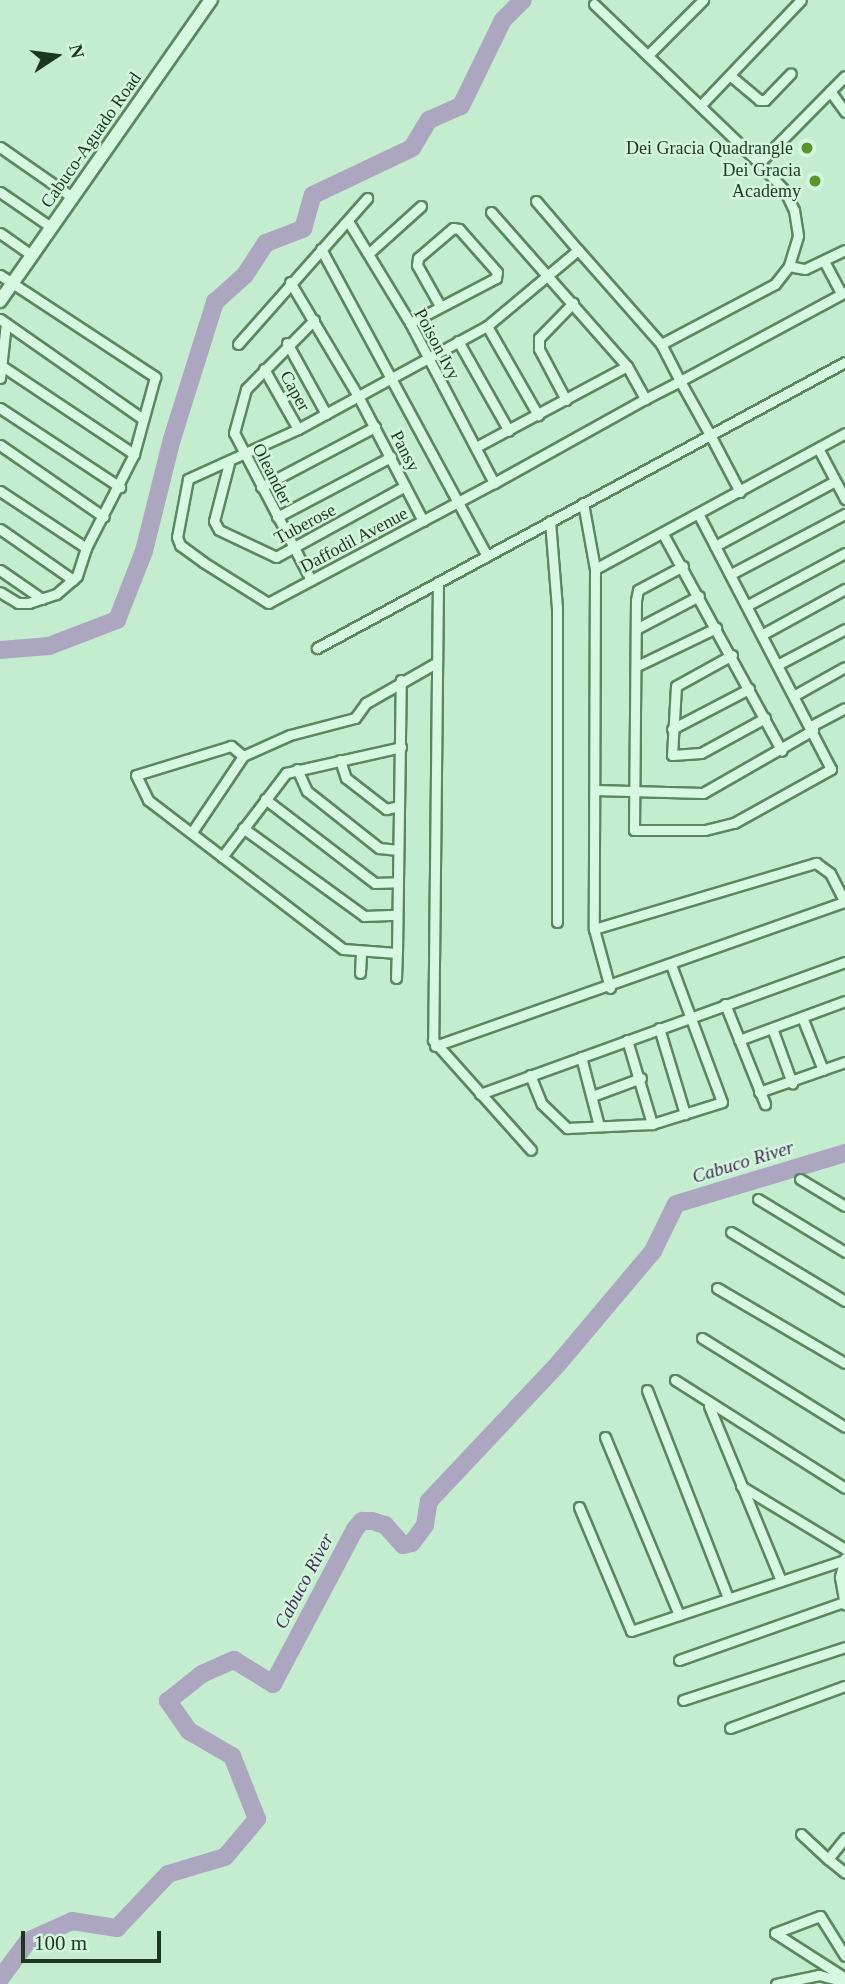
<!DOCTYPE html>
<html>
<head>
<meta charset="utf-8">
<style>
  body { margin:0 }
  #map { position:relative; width:845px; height:1984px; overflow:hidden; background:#c4edcf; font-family:Georgia,serif }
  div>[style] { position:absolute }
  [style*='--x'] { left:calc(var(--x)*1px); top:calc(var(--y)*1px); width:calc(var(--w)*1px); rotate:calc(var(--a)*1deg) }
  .river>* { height:18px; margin:-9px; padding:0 9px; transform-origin:9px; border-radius:9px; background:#ada6c0 }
  .roads { filter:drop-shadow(2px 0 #5b8760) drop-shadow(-2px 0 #5b8760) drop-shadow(0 2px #5b8760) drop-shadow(0 -2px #5b8760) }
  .street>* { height:9px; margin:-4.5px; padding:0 4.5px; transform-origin:4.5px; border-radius:4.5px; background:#d7f8e0 }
  .secondary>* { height:12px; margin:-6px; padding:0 6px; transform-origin:6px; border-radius:6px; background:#d7f8e0 }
  .dots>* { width:19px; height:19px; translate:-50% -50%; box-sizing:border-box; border:4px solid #d3f5dd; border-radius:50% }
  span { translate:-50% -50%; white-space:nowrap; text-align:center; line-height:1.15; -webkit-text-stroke:5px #d3f5dd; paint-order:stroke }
  .street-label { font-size:18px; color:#1e3820 }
  .poi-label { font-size:18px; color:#1e3820 }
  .right { translate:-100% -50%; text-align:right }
  .water-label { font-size:19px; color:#432e57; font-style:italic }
  .north { position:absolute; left:21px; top:21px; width:70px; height:70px; -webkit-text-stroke:5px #d3f5dd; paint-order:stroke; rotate:77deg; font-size:19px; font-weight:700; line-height:28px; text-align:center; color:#1e3820 }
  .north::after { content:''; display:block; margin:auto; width:24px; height:32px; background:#1e3820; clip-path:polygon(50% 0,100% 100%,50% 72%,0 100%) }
  .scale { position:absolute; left:21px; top:1931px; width:140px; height:32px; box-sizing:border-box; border:4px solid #1e3820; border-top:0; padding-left:9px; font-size:21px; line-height:24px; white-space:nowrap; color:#1e3820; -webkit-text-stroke:5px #d3f5dd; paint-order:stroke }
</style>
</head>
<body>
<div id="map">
  <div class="river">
    <i style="--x:0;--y:650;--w:49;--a:-4.7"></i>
    <i style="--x:49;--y:646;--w:73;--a:-20.9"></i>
    <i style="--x:117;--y:620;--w:74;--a:-68.6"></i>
    <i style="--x:144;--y:551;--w:115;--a:-76"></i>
    <i style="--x:172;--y:439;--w:144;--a:-72.6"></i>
    <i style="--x:215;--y:302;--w:40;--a:-42"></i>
    <i style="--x:245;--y:275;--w:38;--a:-57"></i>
    <i style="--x:266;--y:243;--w:40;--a:-21"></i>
    <i style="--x:303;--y:229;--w:35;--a:-74"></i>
    <i style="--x:313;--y:195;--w:110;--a:-25.4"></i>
    <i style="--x:412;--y:148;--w:33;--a:-59"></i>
    <i style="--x:429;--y:120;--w:35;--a:-24"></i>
    <i style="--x:461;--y:106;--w:96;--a:-64"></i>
    <i style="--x:503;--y:20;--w:28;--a:-45"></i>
    <i style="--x:0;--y:1979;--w:47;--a:-53.6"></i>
    <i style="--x:28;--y:1941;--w:48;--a:-24.4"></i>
    <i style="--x:72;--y:1921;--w:46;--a:8.8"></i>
    <i style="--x:117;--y:1928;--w:74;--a:-46.6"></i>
    <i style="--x:168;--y:1874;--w:59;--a:-16.6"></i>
    <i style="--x:225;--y:1857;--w:50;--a:-49.9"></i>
    <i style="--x:257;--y:1819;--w:68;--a:-111.6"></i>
    <i style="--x:232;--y:1756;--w:50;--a:-149.8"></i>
    <i style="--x:189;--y:1731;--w:37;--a:-125"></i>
    <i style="--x:168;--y:1701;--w:43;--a:-38.5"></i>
    <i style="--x:202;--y:1674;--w:35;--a:-24"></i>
    <i style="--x:234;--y:1660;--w:46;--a:31.6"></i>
    <i style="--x:273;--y:1684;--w:175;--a:-62.1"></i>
    <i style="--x:355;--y:1529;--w:11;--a:-49"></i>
    <i style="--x:362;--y:1521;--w:10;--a:0"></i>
    <i style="--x:372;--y:1521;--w:14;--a:17"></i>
    <i style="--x:385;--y:1525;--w:27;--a:48"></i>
    <i style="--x:403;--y:1545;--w:9;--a:-13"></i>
    <i style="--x:412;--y:1543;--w:22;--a:-54"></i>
    <i style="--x:425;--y:1525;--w:24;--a:-81"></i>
    <i style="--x:429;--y:1501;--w:188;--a:-46.7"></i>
    <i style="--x:558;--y:1364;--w:148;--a:-49.9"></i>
    <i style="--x:653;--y:1251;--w:52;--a:-63.9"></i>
    <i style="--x:676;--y:1204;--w:177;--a:-16.8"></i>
  </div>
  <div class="roads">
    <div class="street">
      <i style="--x:594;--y:4;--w:229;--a:43.9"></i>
      <i style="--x:759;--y:163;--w:38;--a:47"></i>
      <i style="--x:785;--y:191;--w:21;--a:65"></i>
      <i style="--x:794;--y:210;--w:26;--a:81"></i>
      <i style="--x:798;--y:236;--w:31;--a:107"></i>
      <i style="--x:789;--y:266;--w:23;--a:128"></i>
      <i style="--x:775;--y:284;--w:129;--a:152.2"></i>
      <i style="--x:648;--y:55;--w:78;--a:-45"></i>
      <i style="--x:732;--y:77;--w:35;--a:40"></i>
      <i style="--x:759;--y:100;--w:6;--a:0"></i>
      <i style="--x:765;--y:100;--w:37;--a:-46"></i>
      <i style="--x:830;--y:91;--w:26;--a:54"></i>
      <i style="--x:700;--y:106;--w:146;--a:-46.4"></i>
      <i style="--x:0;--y:147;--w:88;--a:34.8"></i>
      <i style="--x:759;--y:163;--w:122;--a:-45.3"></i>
      <i style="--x:0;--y:192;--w:62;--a:34.5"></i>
      <i style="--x:536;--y:201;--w:65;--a:49.4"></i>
      <i style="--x:491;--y:212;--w:205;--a:48.6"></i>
      <i style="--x:627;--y:366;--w:38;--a:61"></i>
      <i style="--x:348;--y:221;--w:119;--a:58.7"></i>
      <i style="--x:410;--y:323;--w:181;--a:62.3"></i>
      <i style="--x:0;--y:233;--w:39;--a:35"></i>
      <i style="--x:321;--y:249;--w:349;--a:61.6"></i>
      <i style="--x:369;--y:253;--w:70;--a:-42.1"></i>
      <i style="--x:824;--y:261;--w:36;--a:62"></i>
      <i style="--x:789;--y:266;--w:16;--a:11"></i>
      <i style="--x:805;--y:269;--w:44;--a:-25.4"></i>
      <i style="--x:0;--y:275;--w:186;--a:33.3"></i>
      <i style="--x:155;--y:377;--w:80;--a:105.3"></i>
      <i style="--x:134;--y:454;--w:106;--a:117.1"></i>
      <i style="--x:86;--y:548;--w:29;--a:108"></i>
      <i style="--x:77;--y:576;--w:28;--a:139"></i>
      <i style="--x:56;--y:594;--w:28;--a:162"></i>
      <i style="--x:29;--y:603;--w:11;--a:180"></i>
      <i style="--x:18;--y:603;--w:21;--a:-149"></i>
      <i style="--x:290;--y:282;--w:133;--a:59.2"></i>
      <i style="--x:358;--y:396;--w:141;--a:62.5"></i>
      <i style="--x:0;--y:319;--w:174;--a:35"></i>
      <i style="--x:410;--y:323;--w:97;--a:-27.6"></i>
      <i style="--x:496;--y:278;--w:6;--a:-81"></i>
      <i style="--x:497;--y:272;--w:57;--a:-131.5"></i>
      <i style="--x:459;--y:229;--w:6;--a:-171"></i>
      <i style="--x:453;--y:228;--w:46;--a:139.4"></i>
      <i style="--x:418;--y:258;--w:7;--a:98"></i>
      <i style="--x:417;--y:265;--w:47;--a:60.7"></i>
      <i style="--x:487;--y:326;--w:103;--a:60.2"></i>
      <i style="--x:458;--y:341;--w:103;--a:60.5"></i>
      <i style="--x:287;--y:343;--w:81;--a:61.2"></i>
      <i style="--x:238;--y:344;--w:195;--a:-48.5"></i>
      <i style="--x:2;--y:366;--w:159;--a:33.7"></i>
      <i style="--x:264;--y:369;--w:69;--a:60.5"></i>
      <i style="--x:0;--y:378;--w:55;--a:-83.8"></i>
      <i style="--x:566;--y:400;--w:58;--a:-117.9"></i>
      <i style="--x:539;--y:349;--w:11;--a:-90"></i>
      <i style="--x:539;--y:338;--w:49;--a:-45.8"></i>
      <i style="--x:0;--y:408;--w:144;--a:33.4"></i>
      <i style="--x:0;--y:445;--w:126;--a:34.7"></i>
      <i style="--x:476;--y:447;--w:171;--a:-28.2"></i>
      <i style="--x:818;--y:448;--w:58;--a:62.1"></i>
      <i style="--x:229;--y:463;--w:60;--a:104.5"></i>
      <i style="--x:214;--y:521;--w:10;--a:61"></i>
      <i style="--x:219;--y:530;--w:63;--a:25.3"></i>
      <i style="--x:276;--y:557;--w:147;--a:-28.8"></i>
      <i style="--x:261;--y:487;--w:129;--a:-27.8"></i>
      <i style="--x:0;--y:491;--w:103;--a:33.5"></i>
      <i style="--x:740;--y:492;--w:67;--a:-117.7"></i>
      <i style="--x:709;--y:433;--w:60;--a:-119.1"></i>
      <i style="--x:680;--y:381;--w:42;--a:-117.2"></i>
      <i style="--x:661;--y:344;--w:125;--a:-131.4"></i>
      <i style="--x:578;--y:250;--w:119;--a:140.1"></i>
      <i style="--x:487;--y:326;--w:215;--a:151.4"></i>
      <i style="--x:298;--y:429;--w:121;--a:155.6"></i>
      <i style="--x:188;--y:479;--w:59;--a:100.7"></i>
      <i style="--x:177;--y:537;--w:9;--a:69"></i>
      <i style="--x:180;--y:545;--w:29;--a:36"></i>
      <i style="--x:203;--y:562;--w:77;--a:32.2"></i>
      <i style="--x:268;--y:603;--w:256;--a:-28"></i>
      <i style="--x:494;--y:483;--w:173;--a:-29.1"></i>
      <i style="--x:645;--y:399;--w:39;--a:-27"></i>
      <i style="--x:680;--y:381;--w:187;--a:-28.3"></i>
      <i style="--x:583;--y:503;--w:67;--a:79.7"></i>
      <i style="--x:595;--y:569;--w:360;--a:90.2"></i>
      <i style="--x:594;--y:929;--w:61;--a:74.8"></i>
      <i style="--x:277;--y:517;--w:129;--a:-27.8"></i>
      <i style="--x:550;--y:521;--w:87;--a:85.4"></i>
      <i style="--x:557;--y:608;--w:314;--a:90"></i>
      <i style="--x:0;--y:529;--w:89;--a:34.9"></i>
      <i style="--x:663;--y:534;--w:247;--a:61.3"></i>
      <i style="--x:715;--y:546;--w:136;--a:-28.4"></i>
      <i style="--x:683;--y:566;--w:51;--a:151.9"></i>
      <i style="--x:638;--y:590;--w:10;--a:101"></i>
      <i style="--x:636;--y:600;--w:230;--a:90.5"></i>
      <i style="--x:634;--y:830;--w:71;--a:0"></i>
      <i style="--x:705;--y:830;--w:30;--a:-14"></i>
      <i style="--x:734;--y:823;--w:111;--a:-29.1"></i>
      <i style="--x:831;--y:769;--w:288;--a:-117.5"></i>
      <i style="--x:595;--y:569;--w:285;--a:-28.5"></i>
      <i style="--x:0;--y:570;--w:51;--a:34.6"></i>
      <i style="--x:731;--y:574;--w:129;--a:-27.8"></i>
      <i style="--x:311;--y:580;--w:166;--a:-117.6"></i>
      <i style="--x:234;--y:433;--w:46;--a:-74.7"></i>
      <i style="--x:246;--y:389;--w:97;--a:-45.4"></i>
      <i style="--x:438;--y:582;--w:458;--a:90.6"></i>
      <i style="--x:433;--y:1040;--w:147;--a:48.3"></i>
      <i style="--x:748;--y:605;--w:110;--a:-28.2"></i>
      <i style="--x:636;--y:629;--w:71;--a:-27.6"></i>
      <i style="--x:763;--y:634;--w:94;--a:-28.8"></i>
      <i style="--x:317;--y:648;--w:600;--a:-28.44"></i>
      <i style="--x:732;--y:655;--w:64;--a:151"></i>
      <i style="--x:676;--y:686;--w:69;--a:93.3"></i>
      <i style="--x:672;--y:755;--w:29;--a:-4"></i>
      <i style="--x:701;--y:753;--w:73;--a:-28.7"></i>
      <i style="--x:779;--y:664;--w:75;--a:-27.9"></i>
      <i style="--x:637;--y:666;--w:88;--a:-25.7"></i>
      <i style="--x:795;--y:695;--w:57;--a:-29.2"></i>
      <i style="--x:811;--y:726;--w:38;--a:-28"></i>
      <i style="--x:672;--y:729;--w:87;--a:-27.5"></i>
      <i style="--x:243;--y:756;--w:16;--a:-140"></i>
      <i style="--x:231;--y:746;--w:99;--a:163"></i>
      <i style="--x:136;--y:775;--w:28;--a:64"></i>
      <i style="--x:148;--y:800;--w:245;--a:37.4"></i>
      <i style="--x:343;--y:949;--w:54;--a:4.2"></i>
      <i style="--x:397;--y:953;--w:273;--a:-89.2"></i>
      <i style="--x:340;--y:760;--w:19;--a:72"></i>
      <i style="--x:346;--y:778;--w:51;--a:37.8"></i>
      <i style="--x:386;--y:809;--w:13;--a:-13"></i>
      <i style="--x:297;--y:769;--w:24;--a:66"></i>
      <i style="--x:307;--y:791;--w:92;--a:38.4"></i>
      <i style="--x:379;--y:848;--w:19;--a:6"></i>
      <i style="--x:595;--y:790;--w:108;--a:1.6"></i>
      <i style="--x:703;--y:793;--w:127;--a:-29.8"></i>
      <i style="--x:265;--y:799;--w:138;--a:37.4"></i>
      <i style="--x:375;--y:883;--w:23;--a:-2"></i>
      <i style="--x:243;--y:828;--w:150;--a:36"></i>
      <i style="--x:364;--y:916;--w:33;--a:-2"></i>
      <i style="--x:192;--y:832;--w:92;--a:-56.1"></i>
      <i style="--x:243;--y:756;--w:51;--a:-24.1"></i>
      <i style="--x:290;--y:735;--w:67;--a:-14.7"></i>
      <i style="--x:355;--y:718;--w:19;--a:-54"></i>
      <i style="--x:366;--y:703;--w:78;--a:-29.8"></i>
      <i style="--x:222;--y:857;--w:106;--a:-52.7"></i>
      <i style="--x:286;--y:773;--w:118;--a:-12.7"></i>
      <i style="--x:594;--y:929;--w:232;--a:-16.6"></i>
      <i style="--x:816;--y:863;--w:17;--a:36"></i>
      <i style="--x:830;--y:873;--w:33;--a:63"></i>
      <i style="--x:360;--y:973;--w:21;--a:-87"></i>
      <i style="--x:396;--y:978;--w:25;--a:-88"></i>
      <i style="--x:725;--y:1004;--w:108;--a:68.2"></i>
      <i style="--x:802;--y:1017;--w:57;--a:68.4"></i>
      <i style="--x:659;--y:1028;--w:90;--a:73.2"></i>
      <i style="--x:772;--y:1028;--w:59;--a:70"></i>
      <i style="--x:627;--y:1040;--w:88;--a:73.4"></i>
      <i style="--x:739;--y:1040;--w:113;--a:-20.2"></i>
      <i style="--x:435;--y:1046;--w:435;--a:-19.4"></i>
      <i style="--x:581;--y:1057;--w:71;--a:75.4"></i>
      <i style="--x:530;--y:1075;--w:31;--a:68"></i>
      <i style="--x:542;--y:1104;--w:35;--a:44"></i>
      <i style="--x:567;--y:1128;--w:85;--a:-2.7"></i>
      <i style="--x:652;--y:1124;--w:73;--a:-17.4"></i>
      <i style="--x:722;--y:1102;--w:146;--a:-110.4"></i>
      <i style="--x:759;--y:1092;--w:91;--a:-19.2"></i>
      <i style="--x:480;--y:1094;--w:388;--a:-19.9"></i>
      <i style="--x:595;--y:1095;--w:49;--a:-20.3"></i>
      <i style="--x:800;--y:1179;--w:52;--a:31"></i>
      <i style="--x:758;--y:1199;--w:102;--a:31.3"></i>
      <i style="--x:731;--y:1232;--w:133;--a:31.2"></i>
      <i style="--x:717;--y:1288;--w:148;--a:30.4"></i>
      <i style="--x:702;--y:1338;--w:168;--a:31.9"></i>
      <i style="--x:675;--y:1380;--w:201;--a:32.4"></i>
      <i style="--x:647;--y:1390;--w:223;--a:68.7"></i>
      <i style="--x:709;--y:1406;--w:189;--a:67.6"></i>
      <i style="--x:605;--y:1437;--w:193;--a:67.4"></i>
      <i style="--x:741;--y:1486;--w:122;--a:31.2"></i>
      <i style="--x:579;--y:1507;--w:134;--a:67.2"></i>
      <i style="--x:631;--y:1631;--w:225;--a:-18.4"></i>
      <i style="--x:845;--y:1558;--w:20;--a:105"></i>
      <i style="--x:840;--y:1577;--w:28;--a:80"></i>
      <i style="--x:679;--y:1660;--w:175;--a:-19.4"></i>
      <i style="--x:683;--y:1700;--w:170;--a:-18.1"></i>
      <i style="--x:730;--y:1728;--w:122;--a:-20.1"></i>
      <i style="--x:801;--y:1834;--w:37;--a:43"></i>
      <i style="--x:845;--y:1838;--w:27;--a:129"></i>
      <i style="--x:828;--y:1859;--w:22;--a:39"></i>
      <i style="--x:775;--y:1933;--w:48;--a:-20.7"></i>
      <i style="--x:820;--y:1916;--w:47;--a:58"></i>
      <i style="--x:775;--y:1933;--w:83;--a:32.7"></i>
      <i style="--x:776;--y:1984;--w:44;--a:-11.8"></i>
      <i style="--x:819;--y:1975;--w:27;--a:15"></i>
    </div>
    <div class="secondary">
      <i style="--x:0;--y:301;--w:368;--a:-55"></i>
    </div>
  </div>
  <div class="dots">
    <i style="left:807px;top:148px;background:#59952c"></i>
    <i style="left:815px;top:181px;background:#59952c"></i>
  </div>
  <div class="street-label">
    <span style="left:91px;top:140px;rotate:-55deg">Cabuco-Aguado Road</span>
    <span style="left:437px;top:344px;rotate:62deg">Poison Ivy</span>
    <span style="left:295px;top:391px;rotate:61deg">Caper</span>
    <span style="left:405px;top:451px;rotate:63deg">Pansy</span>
    <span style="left:272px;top:474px;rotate:63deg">Oleander</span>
    <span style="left:305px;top:524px;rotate:-28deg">Tuberose</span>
    <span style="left:354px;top:540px;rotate:-28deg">Daffodil Avenue</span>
  </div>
  <div class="poi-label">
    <span class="right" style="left:793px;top:148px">Dei Gracia Quadrangle</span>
    <span class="right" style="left:801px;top:181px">Dei Gracia<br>Academy</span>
  </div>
  <div class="water-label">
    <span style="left:743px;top:1162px;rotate:-17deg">Cabuco River</span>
    <span style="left:304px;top:1581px;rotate:-62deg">Cabuco River</span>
  </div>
  <div class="north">N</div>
  <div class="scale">100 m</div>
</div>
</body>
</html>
